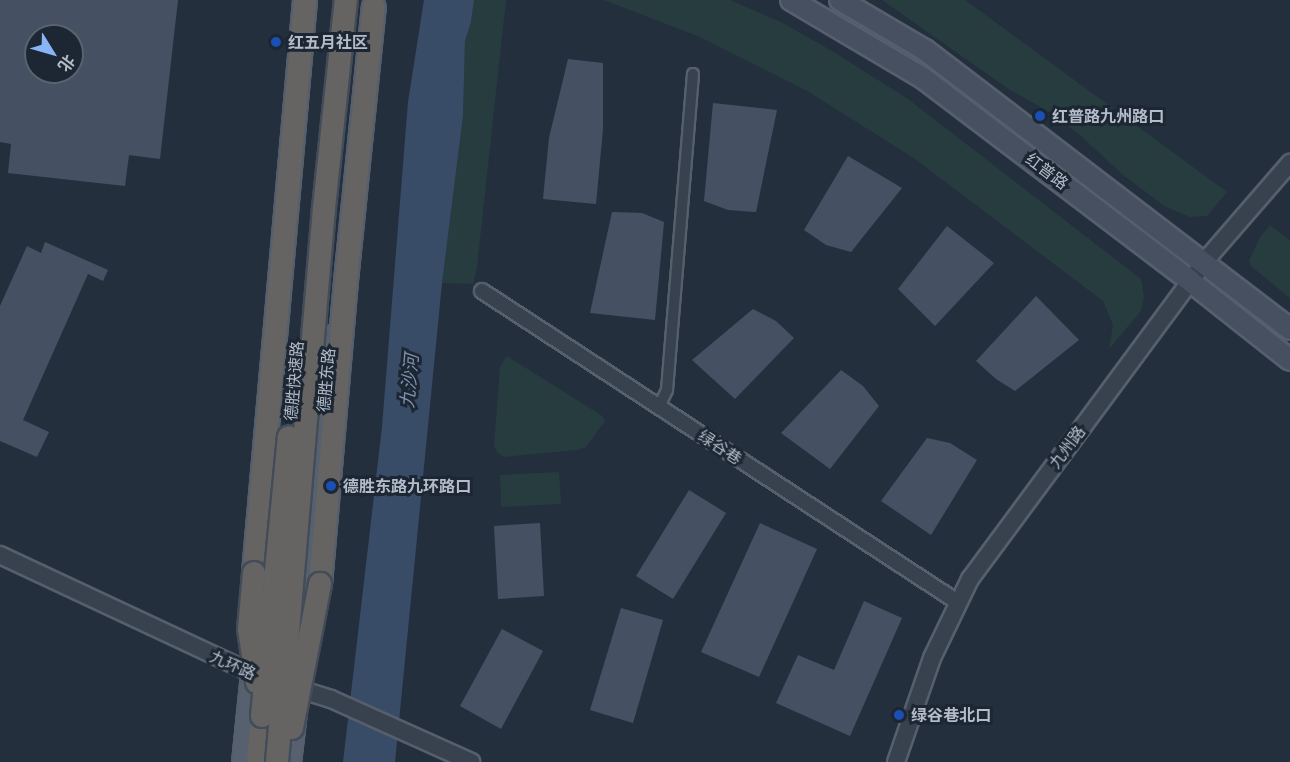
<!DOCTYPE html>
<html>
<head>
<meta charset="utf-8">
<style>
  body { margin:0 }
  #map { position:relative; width:1290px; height:762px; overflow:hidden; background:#242f3e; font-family:"Golos Text","Noto Sans SC",sans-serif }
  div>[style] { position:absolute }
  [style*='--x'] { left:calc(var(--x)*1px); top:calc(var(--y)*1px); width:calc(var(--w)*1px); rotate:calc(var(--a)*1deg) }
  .green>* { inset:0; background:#263c3f }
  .water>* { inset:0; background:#394c67 }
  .building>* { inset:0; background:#455162 }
  .roads { filter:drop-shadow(2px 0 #565f6c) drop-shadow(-2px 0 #565f6c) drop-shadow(0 2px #565f6c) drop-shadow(0 -2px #565f6c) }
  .pedestrian>* { height:10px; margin:-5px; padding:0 5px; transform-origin:5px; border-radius:5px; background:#38414e }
  .minor>* { height:14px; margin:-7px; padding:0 7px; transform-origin:7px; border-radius:7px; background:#38414e }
  .tertiary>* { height:16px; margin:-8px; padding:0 8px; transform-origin:8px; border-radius:8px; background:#38414e }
  .secondary>* { height:20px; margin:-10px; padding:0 10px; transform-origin:10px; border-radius:10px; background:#465061 }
  .primary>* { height:21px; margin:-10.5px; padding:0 10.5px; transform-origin:10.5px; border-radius:10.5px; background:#56606e }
  .trunk>* { height:22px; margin:-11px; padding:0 11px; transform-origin:11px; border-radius:11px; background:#656462 }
  .bridges { filter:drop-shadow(2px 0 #434c59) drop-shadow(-2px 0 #434c59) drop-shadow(0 2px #434c59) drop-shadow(0 -2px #434c59) }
  .trunk-bridge>* { height:22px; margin:-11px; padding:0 11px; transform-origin:11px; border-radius:11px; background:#656462 }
  .dots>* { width:16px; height:16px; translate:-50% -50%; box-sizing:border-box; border:3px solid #1d2633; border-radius:50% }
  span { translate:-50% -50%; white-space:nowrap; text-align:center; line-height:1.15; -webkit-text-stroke:6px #1d2633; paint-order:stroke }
  .poi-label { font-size:16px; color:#b4bcc9; font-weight:700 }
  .left { translate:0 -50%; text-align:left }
  .street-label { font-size:16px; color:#b4bcc9 }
  .water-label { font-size:18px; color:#7c92b1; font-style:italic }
  .north { position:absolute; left:24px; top:24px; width:60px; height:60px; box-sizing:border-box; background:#1d2633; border:2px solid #59626f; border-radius:50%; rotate:127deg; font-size:16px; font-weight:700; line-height:24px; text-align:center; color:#b4bcc9 }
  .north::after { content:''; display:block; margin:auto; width:21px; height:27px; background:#8ab4f8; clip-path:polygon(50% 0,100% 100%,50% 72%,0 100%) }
</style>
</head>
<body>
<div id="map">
  <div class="green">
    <i style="clip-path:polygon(474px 0,506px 0,477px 267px,473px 284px,442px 283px,463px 116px,465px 41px,471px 22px)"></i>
    <i style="clip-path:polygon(604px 0,730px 0,783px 23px,837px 54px,908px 99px,1141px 279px,1144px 297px,1141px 311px,1109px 349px,1113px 325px,1103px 301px,915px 159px,809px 92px,700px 37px)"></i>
    <i style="clip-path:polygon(882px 0,965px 0,1227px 192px,1207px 216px,1190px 217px,1164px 206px,1122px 174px,1079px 134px,1044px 109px,1010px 90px)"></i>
    <i style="clip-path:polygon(1270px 225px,1290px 241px,1290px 298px,1252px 267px,1249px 261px,1260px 237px)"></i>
    <i style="clip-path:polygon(507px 356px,601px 415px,605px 421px,586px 447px,577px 450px,504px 457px,498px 453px,494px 446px,500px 367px)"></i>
    <i style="clip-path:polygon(559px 472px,561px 504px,501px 507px,500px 475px)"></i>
  </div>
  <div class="water">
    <i style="clip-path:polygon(424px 0,474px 0,471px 22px,465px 41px,463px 116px,442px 283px,395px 762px,343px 762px,382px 427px,408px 102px)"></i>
  </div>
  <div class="building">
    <i style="clip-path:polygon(evenodd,0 0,178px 0,160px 159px,129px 155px,125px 186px,8px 173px,11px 144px,0 142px,0 0,36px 36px,72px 36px,72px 72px,36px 72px,36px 36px)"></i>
    <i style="clip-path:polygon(568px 59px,603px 63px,603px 129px,596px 204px,543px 199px,549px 138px)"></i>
    <i style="clip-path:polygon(713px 103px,777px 110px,756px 212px,728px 210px,704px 201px)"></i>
    <i style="clip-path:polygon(848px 156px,902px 188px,851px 252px,826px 245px,804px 230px)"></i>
    <i style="clip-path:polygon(612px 212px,642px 213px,664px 222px,655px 320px,590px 313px)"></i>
    <i style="clip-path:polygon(947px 226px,994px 263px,935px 326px,898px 289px)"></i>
    <i style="clip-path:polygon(45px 242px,108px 270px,103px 281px,88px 274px,23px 420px,49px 432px,37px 457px,0 441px,0 306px,27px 246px,41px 253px)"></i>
    <i style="clip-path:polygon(1036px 296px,1079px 340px,1015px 391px,996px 379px,976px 361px)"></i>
    <i style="clip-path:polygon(753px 309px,776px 321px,794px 338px,735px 399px,692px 360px)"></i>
    <i style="clip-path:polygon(841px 370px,863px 386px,879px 406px,830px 469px,781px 433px)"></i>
    <i style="clip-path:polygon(927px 438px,950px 443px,977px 460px,931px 535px,881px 501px)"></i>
    <i style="clip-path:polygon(689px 490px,726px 513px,673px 599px,636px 576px)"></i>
    <i style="clip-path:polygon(540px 523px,544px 596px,498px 599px,494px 526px)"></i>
    <i style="clip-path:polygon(760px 523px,817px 549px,759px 677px,701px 652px)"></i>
    <i style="clip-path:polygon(864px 601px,902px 618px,850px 736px,776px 703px,798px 655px,834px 670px)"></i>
    <i style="clip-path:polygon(621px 608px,663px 620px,633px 723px,590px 710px)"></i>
    <i style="clip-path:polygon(502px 629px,543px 651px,501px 729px,460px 706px)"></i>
  </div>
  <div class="roads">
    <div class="pedestrian">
      <i style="--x:659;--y:407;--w:19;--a:-65"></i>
      <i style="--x:667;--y:390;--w:317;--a:-85.3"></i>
    </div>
    <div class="minor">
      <i style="--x:482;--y:291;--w:570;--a:33.19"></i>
    </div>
    <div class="tertiary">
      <i style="--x:0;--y:555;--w:289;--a:25.1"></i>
      <i style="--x:289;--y:686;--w:44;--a:17.2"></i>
      <i style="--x:331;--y:699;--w:154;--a:24.2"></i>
      <i style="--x:896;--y:762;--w:110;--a:-70.9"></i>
      <i style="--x:932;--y:658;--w:88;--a:-64.3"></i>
      <i style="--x:970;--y:579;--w:395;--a:-53.5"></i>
      <i style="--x:1205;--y:261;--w:130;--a:-49.1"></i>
    </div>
    <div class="secondary">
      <i style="--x:791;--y:0;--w:153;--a:30.6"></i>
      <i style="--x:923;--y:78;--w:335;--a:37.2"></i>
      <i style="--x:1190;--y:281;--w:127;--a:38.3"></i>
      <i style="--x:840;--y:0;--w:99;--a:30.5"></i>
      <i style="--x:925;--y:50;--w:459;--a:37.4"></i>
    </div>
    <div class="primary">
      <i style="--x:303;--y:627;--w:292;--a:-84.7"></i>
      <i style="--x:243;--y:762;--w:99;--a:-84.2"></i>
      <i style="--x:289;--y:762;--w:50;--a:-83.2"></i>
    </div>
    <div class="trunk">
      <i style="--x:254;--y:573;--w:575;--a:-84.91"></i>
      <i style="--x:320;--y:584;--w:304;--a:-85.1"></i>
      <i style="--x:346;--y:281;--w:275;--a:-84.2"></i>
      <i style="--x:258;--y:762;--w:46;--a:-85"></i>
    </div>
  </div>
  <div class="bridges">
    <div class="trunk-bridge">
      <i style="--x:254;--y:573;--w:56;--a:95.1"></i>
      <i style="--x:249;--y:629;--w:54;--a:81.4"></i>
      <i style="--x:262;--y:716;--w:280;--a:-84.5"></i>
      <i style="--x:292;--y:728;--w:147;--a:-79"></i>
      <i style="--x:277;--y:762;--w:556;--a:-85.15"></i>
      <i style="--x:324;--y:208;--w:209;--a:-84"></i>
    </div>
  </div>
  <div class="dots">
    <i style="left:276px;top:42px;background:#1a4fb4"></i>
    <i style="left:1040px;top:116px;background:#1a4fb4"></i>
    <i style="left:331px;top:486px;background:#1a4fb4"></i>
    <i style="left:899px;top:715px;background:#1a4fb4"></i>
  </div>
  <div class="poi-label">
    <span class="left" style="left:288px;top:42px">红五月社区</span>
    <span class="left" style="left:1052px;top:116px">红普路九州路口</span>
    <span class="left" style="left:343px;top:486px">德胜东路九环路口</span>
    <span class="left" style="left:911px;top:715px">绿谷巷北口</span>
  </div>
  <div class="street-label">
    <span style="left:1047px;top:171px;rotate:37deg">红普路</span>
    <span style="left:326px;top:380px;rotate:-85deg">德胜东路</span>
    <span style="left:294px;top:381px;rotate:-85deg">德胜快速路</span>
    <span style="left:720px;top:447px;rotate:33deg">绿谷巷</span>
    <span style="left:1067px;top:447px;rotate:-53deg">九州路</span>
    <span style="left:233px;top:665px;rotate:24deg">九环路</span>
  </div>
  <div class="water-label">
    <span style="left:409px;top:381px;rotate:-85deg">九沙河</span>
  </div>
  <div class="north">北</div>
</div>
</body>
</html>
